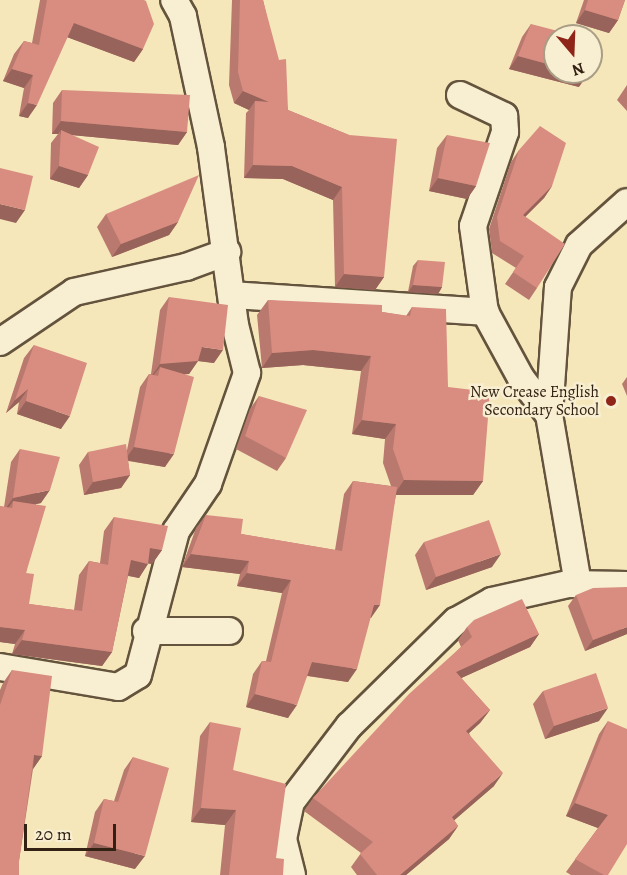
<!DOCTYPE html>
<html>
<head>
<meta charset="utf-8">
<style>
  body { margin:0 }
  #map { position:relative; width:627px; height:875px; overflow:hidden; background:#f5e7ba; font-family:Alegreya,serif }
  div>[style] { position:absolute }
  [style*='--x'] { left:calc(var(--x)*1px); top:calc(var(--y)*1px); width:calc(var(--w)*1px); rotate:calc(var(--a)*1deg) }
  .roads { filter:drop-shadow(2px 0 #64533d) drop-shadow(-2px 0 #64533d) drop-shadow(0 2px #64533d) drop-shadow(0 -2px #64533d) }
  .minor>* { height:26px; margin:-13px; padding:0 13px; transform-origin:13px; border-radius:13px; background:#f8efd2 }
  .wall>* { inset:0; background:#ba796e }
  .shaded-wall>* { inset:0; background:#97635a }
  .building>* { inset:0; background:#d88d80 }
  .dots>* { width:16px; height:16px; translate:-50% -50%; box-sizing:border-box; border:3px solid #f8efd2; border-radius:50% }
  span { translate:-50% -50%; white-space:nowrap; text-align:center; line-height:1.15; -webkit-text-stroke:5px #f8efd2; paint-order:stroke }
  .poi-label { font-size:16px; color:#332213 }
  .right { translate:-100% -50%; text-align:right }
  .north { position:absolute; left:543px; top:24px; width:60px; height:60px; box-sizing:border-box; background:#f8efd2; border:2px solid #a99d86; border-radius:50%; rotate:161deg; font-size:16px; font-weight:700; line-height:24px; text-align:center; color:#332213 }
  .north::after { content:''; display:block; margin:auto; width:21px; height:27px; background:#8f2418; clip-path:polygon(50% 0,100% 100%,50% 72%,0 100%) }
  .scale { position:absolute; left:24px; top:824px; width:92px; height:27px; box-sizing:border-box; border:3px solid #332213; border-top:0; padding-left:8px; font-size:18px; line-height:21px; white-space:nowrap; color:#332213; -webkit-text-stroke:4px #f8efd2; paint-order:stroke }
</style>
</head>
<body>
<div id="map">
  <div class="roads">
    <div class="minor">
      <i style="--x:460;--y:95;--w:49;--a:25.5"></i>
      <i style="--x:504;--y:116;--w:16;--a:86"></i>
      <i style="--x:505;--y:132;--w:99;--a:108.8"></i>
      <i style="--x:473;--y:226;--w:87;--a:82.1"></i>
      <i style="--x:485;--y:312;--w:75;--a:61.4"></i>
      <i style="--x:521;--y:378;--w:46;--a:52.9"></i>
      <i style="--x:232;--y:295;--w:254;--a:3.8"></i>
      <i style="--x:0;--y:342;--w:89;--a:-34"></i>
      <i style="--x:74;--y:292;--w:115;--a:-12.6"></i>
      <i style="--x:186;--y:267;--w:44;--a:-20.1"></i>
      <i style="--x:578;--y:584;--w:171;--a:-99.7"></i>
      <i style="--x:549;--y:415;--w:128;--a:-86"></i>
      <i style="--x:558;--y:287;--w:47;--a:-63.4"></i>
      <i style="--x:579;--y:245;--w:64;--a:-41.9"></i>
      <i style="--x:146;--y:631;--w:83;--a:0"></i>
      <i style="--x:0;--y:667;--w:120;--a:9.6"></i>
      <i style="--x:118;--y:687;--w:23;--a:-31"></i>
      <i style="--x:138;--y:675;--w:149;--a:-75.2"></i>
      <i style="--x:176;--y:531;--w:57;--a:-55.8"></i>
      <i style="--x:208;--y:484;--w:118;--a:-70.6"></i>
      <i style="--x:247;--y:373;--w:49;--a:-104"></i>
      <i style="--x:235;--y:325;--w:180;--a:-97.7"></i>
      <i style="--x:211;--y:147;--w:134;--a:-102.1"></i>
      <i style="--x:183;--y:16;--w:18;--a:-119"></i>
      <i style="--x:292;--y:875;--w:37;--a:-104"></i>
      <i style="--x:283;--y:839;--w:38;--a:-78"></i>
      <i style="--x:291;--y:802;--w:96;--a:-52.7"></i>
      <i style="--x:349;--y:726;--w:150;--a:-44.5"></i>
      <i style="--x:456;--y:621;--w:41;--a:-29.1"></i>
      <i style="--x:492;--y:601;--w:78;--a:-12.6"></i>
      <i style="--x:568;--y:584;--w:59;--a:1"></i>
    </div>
  </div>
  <div class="wall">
    <i style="clip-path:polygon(40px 0,144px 0,143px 49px,134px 62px,67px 37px,28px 118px,19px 116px,24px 88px,3px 81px,14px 54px,24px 41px,32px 43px)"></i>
    <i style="clip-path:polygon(232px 0,263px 0,288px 110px,349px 135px,384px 277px,375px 290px,335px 287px,333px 200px,283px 179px,244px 178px,246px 113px,249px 110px,234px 103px,229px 85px)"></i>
    <i style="clip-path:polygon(584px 0,625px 0,618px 20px,609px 33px,576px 23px)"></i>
    <i style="clip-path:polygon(531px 24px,579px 87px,509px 69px,522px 37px)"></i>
    <i style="clip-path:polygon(627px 85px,627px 111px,617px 100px)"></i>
    <i style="clip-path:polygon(62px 90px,187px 132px,178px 145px,72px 135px,88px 175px,79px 188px,50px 179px,51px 143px,58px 134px,52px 134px,53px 103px)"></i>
    <i style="clip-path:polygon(447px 135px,476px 186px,467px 199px,429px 191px,437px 148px)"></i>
    <i style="clip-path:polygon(519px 150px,552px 186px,544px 198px,525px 217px,537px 288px,529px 300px,505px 284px,516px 268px,492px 253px,489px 229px,511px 162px)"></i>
    <i style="clip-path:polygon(106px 214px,178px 222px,169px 235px,112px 257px,97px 227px)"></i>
    <i style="clip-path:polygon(418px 260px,442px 287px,438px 294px,408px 292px,413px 266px)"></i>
    <i style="clip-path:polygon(169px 297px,214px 363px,198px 361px,189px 374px,185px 374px,165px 467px,128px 461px,130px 475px,121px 488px,84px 495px,79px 465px,88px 452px,127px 450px,140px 387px,149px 374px,151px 374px,160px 310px)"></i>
    <i style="clip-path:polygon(268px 300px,382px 312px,406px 316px,412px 307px,448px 387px,483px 481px,473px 495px,396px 495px,371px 618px,370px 618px,348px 682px,307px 676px,288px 718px,246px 707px,253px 674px,262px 661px,266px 661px,282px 593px,237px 586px,240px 574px,182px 567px,196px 528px,206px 515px,241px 534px,335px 550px,344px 494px,353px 481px,391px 486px,383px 463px,385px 439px,352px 434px,361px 371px,303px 365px,262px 368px,257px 315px)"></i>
    <i style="clip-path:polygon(34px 345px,61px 429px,17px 414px,19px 402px,6px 413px,24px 358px)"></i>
    <i style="clip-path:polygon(627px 377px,627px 396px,622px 384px)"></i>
    <i style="clip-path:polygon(259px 396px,286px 458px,277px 471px,236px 449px,250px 409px)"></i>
    <i style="clip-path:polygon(20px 449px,41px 503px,36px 504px,26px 573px,29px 604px,74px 610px,79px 575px,89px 561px,100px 563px,104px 531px,114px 517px,162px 550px,152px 564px,148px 563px,139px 578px,128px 576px,112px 652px,102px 666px,12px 654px,15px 644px,0 642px,0 506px,4px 507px,11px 462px)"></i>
    <i style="clip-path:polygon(424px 542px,492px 567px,426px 590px,415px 555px)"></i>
    <i style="clip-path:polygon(576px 595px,627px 634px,585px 651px,568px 606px)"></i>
    <i style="clip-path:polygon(467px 627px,539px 634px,530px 647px,461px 678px,490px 710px,480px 723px,469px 733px,494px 786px,454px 820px,458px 826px,449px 839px,406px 875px,357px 875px,351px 867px,361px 853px,304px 811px,313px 798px,461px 647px,458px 640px)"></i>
    <i style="clip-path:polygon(12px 670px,42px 756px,33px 769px,19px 861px,0 875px,0 690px,3px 683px)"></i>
    <i style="clip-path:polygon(543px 691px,599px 721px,545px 739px,533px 704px)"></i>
    <i style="clip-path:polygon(608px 721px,608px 875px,571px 875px,566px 872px,598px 828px,566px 816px,599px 734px)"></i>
    <i style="clip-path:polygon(210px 722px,276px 858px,283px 875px,220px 875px,225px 825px,191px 822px,200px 736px)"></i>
    <i style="clip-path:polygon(133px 757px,135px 869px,85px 856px,95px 812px,104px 799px,114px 801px,124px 770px)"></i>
  </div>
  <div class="shaded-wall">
    <i style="clip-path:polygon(585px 10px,618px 20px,609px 33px,576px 23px)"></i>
    <i style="clip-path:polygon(74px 23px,143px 49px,134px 62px,64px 36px)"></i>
    <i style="clip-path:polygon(518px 56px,555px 66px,555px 72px,580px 72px,588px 74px,579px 87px,509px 69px)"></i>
    <i style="clip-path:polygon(12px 69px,33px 75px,24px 88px,3px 81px)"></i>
    <i style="clip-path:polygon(243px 91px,269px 102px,255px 101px,249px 110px,234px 103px)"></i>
    <i style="clip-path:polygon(28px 103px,37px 105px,28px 118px,19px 116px)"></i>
    <i style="clip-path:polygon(61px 121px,187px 132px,178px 145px,60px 134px,61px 130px,58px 134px,52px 134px)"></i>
    <i style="clip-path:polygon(253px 165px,292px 166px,342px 187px,333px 200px,283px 179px,244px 178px)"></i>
    <i style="clip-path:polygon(59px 166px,88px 175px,79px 188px,50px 179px)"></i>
    <i style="clip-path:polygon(438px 178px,476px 186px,467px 199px,429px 191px)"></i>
    <i style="clip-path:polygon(552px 186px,544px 198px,514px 228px,523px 215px)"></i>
    <i style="clip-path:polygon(0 204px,25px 210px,16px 223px,0 219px)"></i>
    <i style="clip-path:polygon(178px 222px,169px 235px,112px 257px,121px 244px)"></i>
    <i style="clip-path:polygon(344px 274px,384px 277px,375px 290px,335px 287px)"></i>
    <i style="clip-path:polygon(413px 285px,442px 287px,438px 294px,408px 292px)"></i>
    <i style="clip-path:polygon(202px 347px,223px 350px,214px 363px,198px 361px,189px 374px,158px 377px,160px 367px,152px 377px,151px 377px,160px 364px)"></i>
    <i style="clip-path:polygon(313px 350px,371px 356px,361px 371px,303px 365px,262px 368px,272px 353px)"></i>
    <i style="clip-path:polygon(28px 389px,19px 402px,6px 413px,15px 400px)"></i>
    <i style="clip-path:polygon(26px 401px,70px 416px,61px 429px,17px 414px)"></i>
    <i style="clip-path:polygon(362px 420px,396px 424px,385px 439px,352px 434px)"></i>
    <i style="clip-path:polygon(134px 447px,174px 454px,165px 467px,125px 460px)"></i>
    <i style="clip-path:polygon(130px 475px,121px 488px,84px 495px,93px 482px)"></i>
    <i style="clip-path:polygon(404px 480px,483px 481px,473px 495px,394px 495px)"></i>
    <i style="clip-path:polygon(50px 490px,41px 503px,12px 509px,13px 501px,7px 510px,4px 511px,13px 498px)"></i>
    <i style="clip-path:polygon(150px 548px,162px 550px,152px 564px,143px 563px,148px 564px,139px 578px,121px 574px,131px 560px)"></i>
    <i style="clip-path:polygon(191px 554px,249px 561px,240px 574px,182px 567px)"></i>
    <i style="clip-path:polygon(501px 554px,492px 567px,426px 590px,436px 577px)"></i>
    <i style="clip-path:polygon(247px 573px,291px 580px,282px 593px,237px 586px)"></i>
    <i style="clip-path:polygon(374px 605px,380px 605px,371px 618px,365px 618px)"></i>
    <i style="clip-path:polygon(0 627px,25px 630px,15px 644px,0 642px)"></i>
    <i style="clip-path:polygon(627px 627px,627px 634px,585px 651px,593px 640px)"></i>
    <i style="clip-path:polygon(539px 634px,530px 647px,446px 685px,456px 672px)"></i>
    <i style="clip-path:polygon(22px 640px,112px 652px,102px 666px,12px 654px)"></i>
    <i style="clip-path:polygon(312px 662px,357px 669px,348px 682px,303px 675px)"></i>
    <i style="clip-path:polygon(255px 694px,297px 705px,288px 718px,246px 707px)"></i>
    <i style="clip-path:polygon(608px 708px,599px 721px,545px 739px,554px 726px)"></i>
    <i style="clip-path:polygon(490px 710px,480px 723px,457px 744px,466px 731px)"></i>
    <i style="clip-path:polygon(34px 755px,42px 756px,33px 769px)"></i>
    <i style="clip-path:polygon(503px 773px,494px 786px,443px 830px,452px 817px)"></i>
    <i style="clip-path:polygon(575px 803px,608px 815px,598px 828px,566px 816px)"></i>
    <i style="clip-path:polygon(201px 808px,236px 810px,225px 825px,191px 822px)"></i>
    <i style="clip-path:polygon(458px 826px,449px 839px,406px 875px,400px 875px)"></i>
    <i style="clip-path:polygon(94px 843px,145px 856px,135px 869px,85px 856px)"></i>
  </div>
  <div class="building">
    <i style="clip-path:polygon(47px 0,144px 0,146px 1px,154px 24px,143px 49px,74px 23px,37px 105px,28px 103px,33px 75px,12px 69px,24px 41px,39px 45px)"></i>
    <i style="clip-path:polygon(240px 0,263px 0,279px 60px,286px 59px,288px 110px,349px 135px,397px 139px,384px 277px,344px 274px,342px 187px,292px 166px,253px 165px,255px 101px,269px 102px,243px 91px,238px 72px)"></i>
    <i style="clip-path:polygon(588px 0,625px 0,618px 20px,585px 10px)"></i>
    <i style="clip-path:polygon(531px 24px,577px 36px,555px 36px,555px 66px,518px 56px)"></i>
    <i style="clip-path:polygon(591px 40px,598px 41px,591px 64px)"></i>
    <i style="clip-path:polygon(62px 90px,190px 95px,187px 132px,61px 121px)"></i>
    <i style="clip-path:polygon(540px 126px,566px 143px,552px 186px,523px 215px,565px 244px,537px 288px,513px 272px,524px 256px,500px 241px,497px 217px,519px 150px)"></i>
    <i style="clip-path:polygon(61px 130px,99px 147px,88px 175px,59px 166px)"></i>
    <i style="clip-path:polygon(447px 135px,490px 143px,476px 186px,438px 178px)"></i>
    <i style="clip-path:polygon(0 168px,33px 176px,25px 210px,0 204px)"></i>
    <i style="clip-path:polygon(199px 175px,178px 222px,121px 244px,106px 214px)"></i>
    <i style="clip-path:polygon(418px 260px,445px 262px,442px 287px,413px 285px)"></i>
    <i style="clip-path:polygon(169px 297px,228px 305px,223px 350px,202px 347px,198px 361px,160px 364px)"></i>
    <i style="clip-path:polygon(268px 300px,382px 305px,382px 312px,410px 316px,412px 307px,446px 309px,448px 387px,490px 392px,483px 481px,404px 480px,393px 449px,396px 424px,362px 420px,371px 356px,313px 350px,272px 353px)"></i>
    <i style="clip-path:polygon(34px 345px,87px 363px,70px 416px,26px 401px,28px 389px,15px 400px)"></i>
    <i style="clip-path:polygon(160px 367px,194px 377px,174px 454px,134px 447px,149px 374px,158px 376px)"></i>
    <i style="clip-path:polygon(259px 396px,307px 410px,286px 458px,245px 436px)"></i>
    <i style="clip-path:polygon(126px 444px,130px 475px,93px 482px,88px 452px)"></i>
    <i style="clip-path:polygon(20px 449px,60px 457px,50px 490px,13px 498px)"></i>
    <i style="clip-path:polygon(353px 481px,397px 487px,380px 605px,374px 605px,357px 669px,312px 662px,297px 705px,255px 694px,262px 661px,271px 662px,291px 580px,247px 573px,249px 561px,191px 554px,206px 515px,243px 519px,241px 534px,342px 551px)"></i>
    <i style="clip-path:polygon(13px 501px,46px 506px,26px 573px,34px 574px,29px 604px,82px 611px,89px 561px,108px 565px,114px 517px,168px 526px,162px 550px,150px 548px,148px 564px,131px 560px,112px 652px,22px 640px,25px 630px,0 627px,0 506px,12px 508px)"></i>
    <i style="clip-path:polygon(489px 520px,501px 554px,436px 577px,424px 542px)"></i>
    <i style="clip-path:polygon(627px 587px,627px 627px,593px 640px,576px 595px,593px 588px)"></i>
    <i style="clip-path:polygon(522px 599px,539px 634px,456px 672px,490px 710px,466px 731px,503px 773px,452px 817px,458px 826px,400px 875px,377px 875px,360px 854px,373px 842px,313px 798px,409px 694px,472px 637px,467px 627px,474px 620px)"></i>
    <i style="clip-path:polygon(12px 670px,52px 676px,42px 756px,34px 755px,19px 861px,19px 875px,0 875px,0 705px)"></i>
    <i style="clip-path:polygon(596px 673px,608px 708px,554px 726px,543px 691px)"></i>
    <i style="clip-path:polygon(608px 721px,627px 729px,627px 844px,608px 875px,604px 875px,575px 859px,608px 815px,575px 803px)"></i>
    <i style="clip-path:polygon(210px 722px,241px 728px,233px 770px,286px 784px,276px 858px,284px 859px,283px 875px,229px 875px,236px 810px,201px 808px)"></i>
    <i style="clip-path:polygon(133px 757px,169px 768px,145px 856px,94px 843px,104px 799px,118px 802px)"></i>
  </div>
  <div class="dots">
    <i style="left:611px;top:401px;background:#8f2418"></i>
  </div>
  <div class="poi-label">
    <span class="right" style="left:599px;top:401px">New Crease English<br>Secondary School</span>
  </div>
  <div class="north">N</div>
  <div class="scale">20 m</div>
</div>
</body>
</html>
